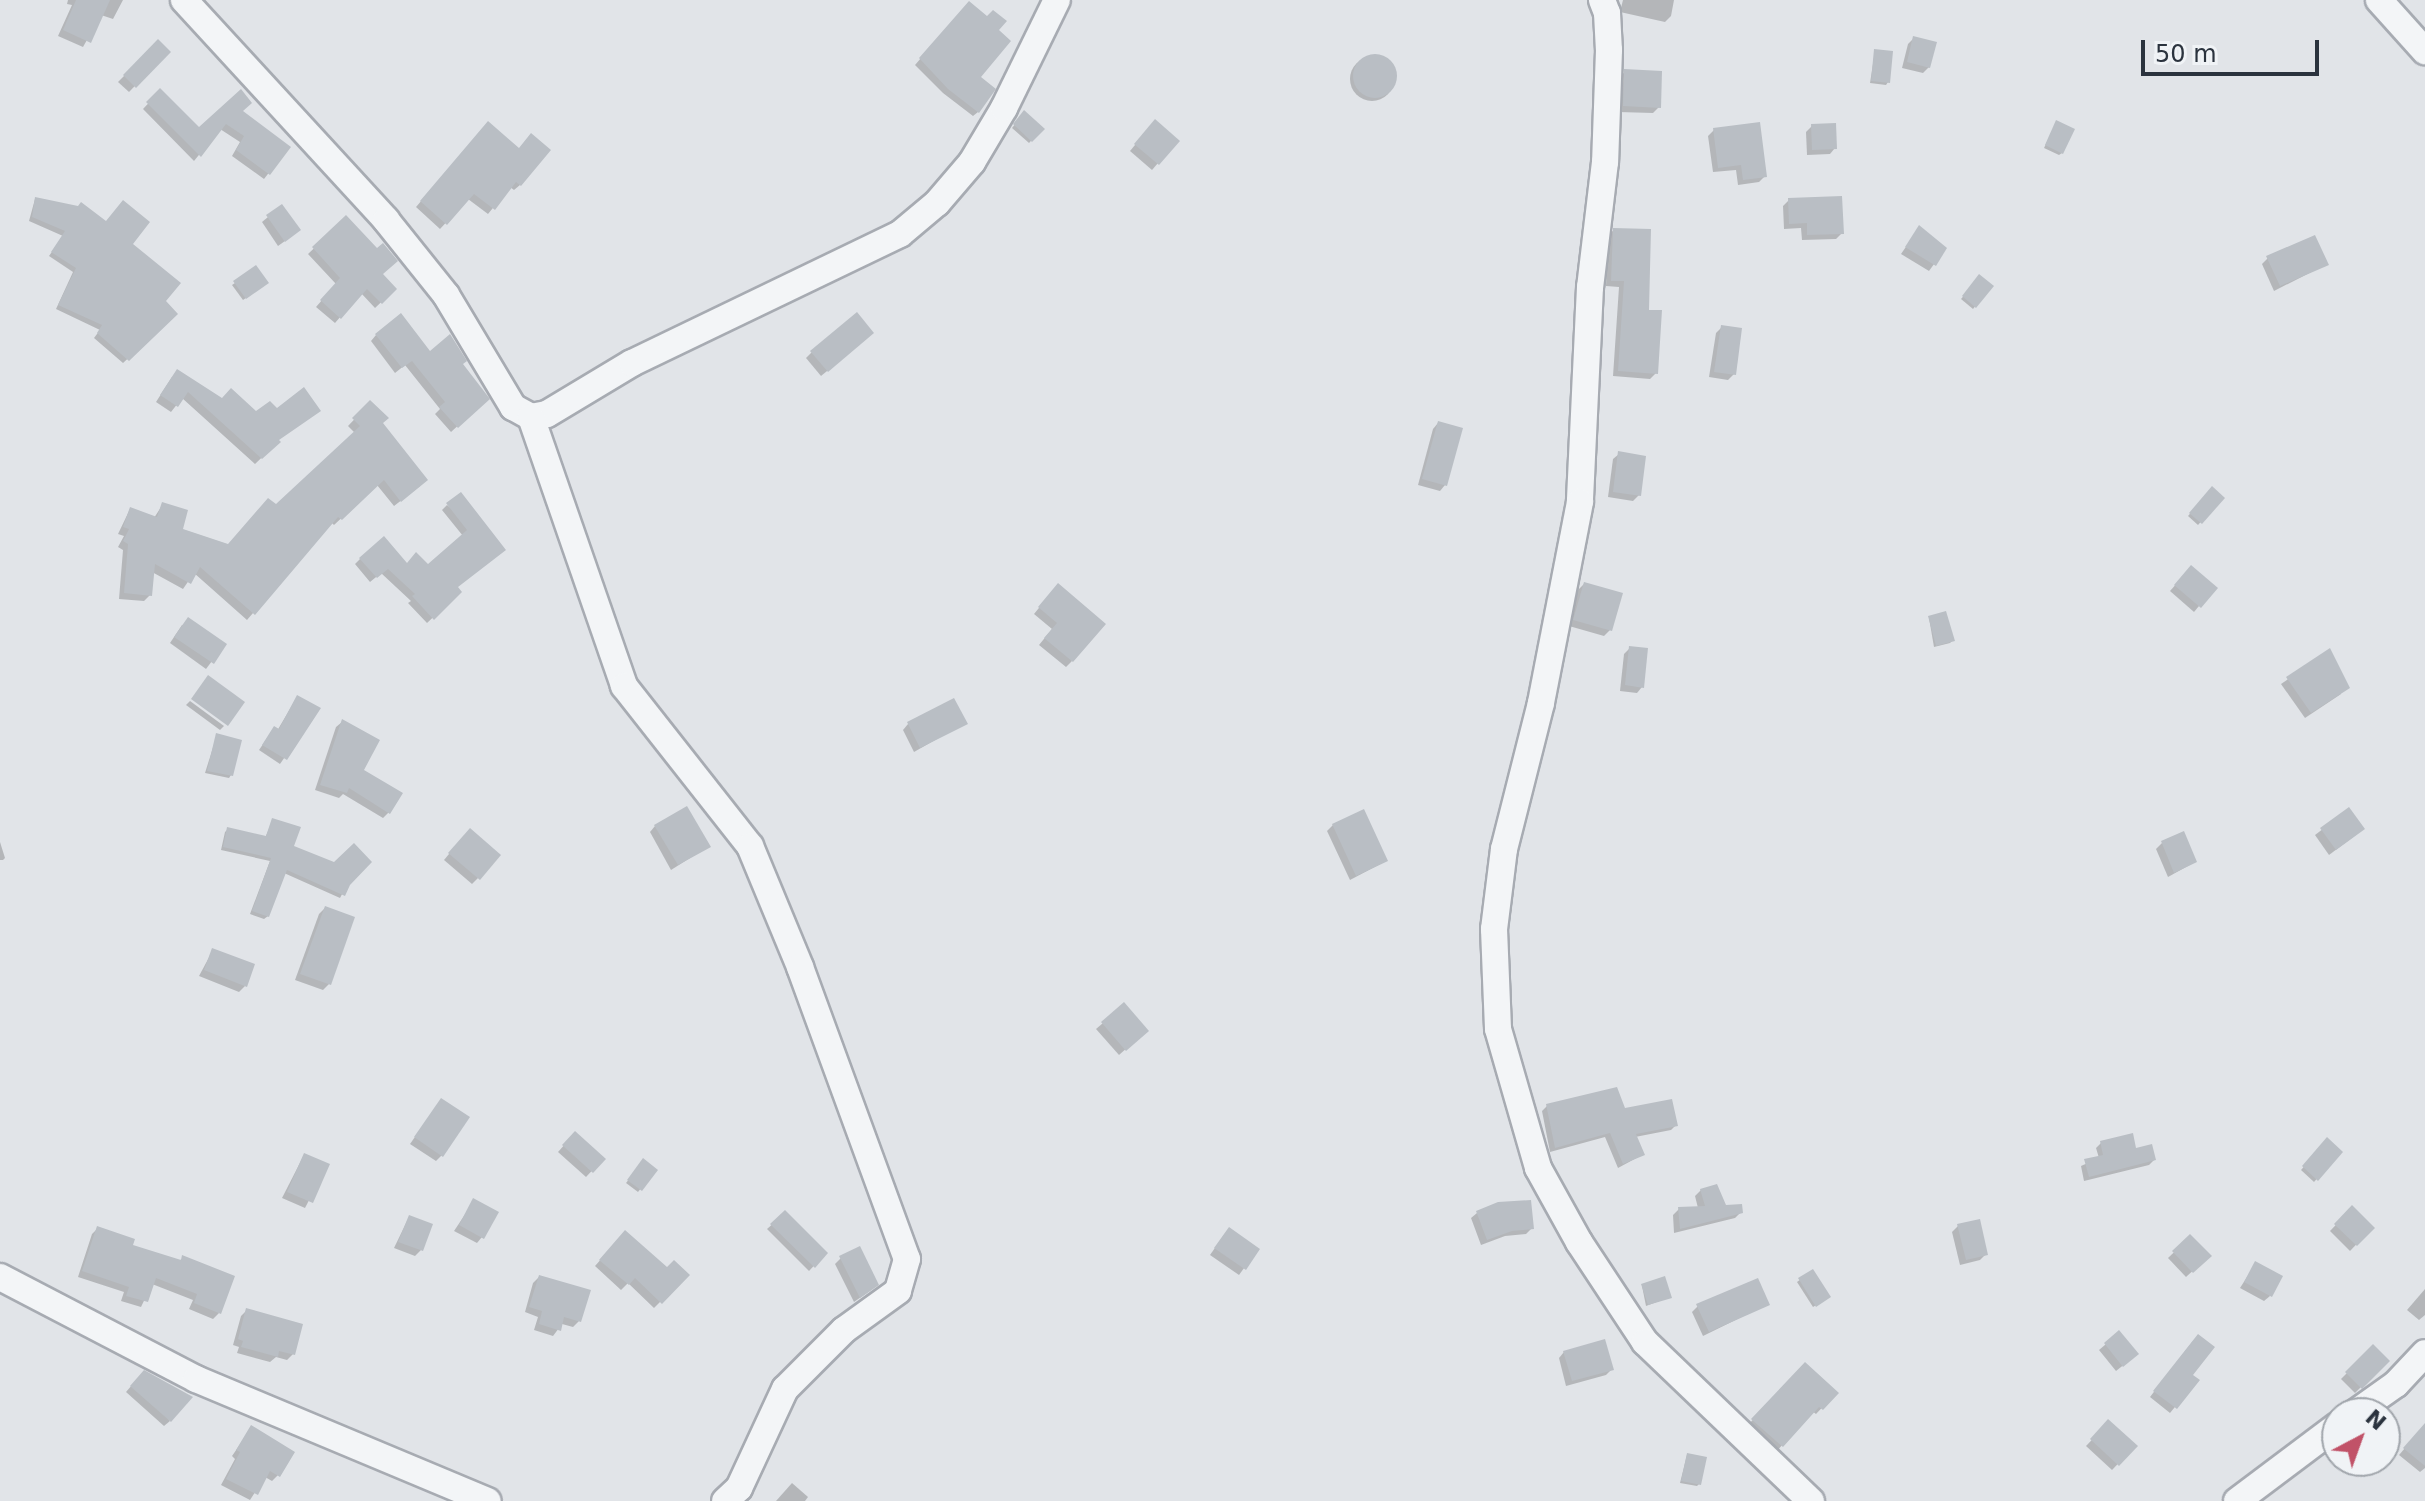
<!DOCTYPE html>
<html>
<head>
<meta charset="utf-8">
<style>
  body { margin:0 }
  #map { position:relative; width:2425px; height:1501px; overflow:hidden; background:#e1e4e8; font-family:"DejaVu Sans",sans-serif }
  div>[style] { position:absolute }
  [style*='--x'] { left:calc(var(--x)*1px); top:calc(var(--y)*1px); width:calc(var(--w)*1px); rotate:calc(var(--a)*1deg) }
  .shadow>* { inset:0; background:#0003 }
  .round { border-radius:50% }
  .building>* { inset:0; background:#b9bec4 }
  .roads { filter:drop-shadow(2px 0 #a7abb2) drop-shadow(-2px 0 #a7abb2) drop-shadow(0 2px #a7abb2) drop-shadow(0 -2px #a7abb2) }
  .minor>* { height:26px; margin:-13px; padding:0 13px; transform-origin:13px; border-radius:13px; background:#f3f5f7 }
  span { translate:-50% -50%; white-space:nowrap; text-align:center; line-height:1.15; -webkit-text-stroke:6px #f0f3f6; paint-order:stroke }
  .north { position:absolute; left:2321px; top:1397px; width:80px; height:80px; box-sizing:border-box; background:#f0f3f6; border:2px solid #a1a6ac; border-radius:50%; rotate:41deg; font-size:22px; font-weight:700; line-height:32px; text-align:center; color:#2b333e }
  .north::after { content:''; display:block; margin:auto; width:28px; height:36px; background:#c15268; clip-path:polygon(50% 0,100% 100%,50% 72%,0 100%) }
  .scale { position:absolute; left:2141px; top:40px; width:178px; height:36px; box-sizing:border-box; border:4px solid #2b333e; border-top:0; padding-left:10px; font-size:24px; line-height:28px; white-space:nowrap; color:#2b333e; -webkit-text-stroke:6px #f0f3f6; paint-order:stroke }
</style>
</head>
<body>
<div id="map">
  <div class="shadow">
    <i style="clip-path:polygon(68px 0,123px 0,113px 19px,101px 15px,83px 47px,58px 36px,72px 5px,67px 4px)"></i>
    <i style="clip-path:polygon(1623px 0,1674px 0,1671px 16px,1665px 22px,1620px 12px)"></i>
    <i style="clip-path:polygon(964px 8px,996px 30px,978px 77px,978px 112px,973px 116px,943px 93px,915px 65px)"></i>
    <i style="clip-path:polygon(1914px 38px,1929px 67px,1923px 73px,1902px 68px,1908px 44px)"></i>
    <i style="clip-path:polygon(158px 42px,168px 52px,129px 92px,118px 82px)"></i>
    <i style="clip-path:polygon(1875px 51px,1888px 82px,1886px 85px,1870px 83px)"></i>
    <i class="round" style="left:1350px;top:57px;width:44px;height:44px"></i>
    <i style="clip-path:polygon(1625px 72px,1659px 107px,1653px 113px,1618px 112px,1619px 77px)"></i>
    <i style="clip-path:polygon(160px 91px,199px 130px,240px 112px,288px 148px,264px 179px,232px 156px,240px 142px,220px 129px,194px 161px,143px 109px)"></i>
    <i style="clip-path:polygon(1024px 113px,1042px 129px,1029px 143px,1012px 128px)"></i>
    <i style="clip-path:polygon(2055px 125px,2062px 153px,2059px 155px,2044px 148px)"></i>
    <i style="clip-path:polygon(1812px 126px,1835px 148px,1830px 154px,1807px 155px,1806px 132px)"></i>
    <i style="clip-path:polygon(1150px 127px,1177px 141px,1152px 170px,1130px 151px)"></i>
    <i style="clip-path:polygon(483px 129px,518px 150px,548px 150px,520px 185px,514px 190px,510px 187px,488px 214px,468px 199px,440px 229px,416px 207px)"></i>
    <i style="clip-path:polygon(1714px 130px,1765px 176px,1759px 182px,1738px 185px,1736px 170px,1713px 172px,1708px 136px)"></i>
    <i style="clip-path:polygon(35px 199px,130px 244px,163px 301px,176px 314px,123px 363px,94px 338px,100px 330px,56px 309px,73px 272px,49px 256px,63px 236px,29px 221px)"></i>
    <i style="clip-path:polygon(1789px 200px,1842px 233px,1836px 239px,1802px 240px,1801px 228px,1784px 229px,1783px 206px)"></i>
    <i style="clip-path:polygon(268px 217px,292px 236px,278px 246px,262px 222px)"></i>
    <i style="clip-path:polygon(346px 218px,377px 251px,381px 274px,395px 289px,375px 308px,361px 293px,335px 323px,316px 307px,336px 284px,308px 254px)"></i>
    <i style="clip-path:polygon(1919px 228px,1945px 249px,1929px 271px,1901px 254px)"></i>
    <i style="clip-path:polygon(1614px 230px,1647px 311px,1656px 373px,1650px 379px,1613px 376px,1619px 287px,1606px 286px,1608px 235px)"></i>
    <i style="clip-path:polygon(2268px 258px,2327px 264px,2274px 291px,2262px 264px)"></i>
    <i style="clip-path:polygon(1980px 277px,1991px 286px,1973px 309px,1961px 299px)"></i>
    <i style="clip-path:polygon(235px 283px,264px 285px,243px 300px,232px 285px)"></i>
    <i style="clip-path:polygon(1722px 327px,1734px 374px,1728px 380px,1709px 377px,1716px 333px)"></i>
    <i style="clip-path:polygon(376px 335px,461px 364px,487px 399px,451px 432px,435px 414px,440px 409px,405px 365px,395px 373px,371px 341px)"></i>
    <i style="clip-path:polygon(866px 339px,821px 376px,806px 358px,812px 352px)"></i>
    <i style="clip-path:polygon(172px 377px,256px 414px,278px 442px,255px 464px,182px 398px,171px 412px,156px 402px)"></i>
    <i style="clip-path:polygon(370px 403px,420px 486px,394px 506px,377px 485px,334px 525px,331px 522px,247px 620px,194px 573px,183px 589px,152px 572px,150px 595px,144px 601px,119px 599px,123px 550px,118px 547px,124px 536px,118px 534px,130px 509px,154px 518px,163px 504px,180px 530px,228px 546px,276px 507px,355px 433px,348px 426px)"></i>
    <i style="clip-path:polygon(1438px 423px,1445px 485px,1440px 491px,1418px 485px,1433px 429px)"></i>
    <i style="clip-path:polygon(1619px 454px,1639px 495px,1633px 501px,1608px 497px,1613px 459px)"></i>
    <i style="clip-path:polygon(2212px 489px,2222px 498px,2198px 525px,2188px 516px)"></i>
    <i style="clip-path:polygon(447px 505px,503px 549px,455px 588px,460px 592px,427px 623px,408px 603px,411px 601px,381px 573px,370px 582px,355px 564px,360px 559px,428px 566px,463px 536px,442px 510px)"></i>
    <i style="clip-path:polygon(2186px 573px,2199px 606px,2194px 612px,2170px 591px)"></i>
    <i style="clip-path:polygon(1584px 584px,1610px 630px,1604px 636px,1569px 626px,1578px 590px)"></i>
    <i style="clip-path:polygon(1052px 592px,1072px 661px,1066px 667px,1039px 645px,1052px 629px,1034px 614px)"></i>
    <i style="clip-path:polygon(1929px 618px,1953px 640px,1950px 643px,1934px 647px)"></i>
    <i style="clip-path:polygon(182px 625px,224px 645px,206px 669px,170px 643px)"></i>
    <i style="clip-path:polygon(1630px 648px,1642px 687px,1637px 693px,1620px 691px,1624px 654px)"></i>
    <i style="clip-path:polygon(2329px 651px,2341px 694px,2305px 718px,2281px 684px)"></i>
    <i style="clip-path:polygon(297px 697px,318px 709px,280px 764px,259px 750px,270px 734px,277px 731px)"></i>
    <i style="clip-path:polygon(190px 701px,224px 726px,220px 730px,186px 705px)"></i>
    <i style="clip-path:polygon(342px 722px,362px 770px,389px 812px,383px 818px,343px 794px,339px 798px,315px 790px,336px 727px)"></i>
    <i style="clip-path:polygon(965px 723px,914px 752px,903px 730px,908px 724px)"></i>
    <i style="clip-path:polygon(217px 735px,231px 775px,229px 778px,205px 773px)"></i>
    <i style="clip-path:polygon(2348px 810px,2357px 834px,2329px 855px,2315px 835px)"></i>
    <i style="clip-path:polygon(273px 820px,292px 847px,348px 883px,340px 898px,284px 873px,268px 916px,264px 919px,250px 914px,270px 861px,221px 850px,225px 832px,228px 829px,265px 838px)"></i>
    <i style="clip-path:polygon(1333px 825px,1386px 861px,1350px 880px,1327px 831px)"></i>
    <i style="clip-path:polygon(655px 826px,709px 846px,671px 870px,650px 832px)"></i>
    <i style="clip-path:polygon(464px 836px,478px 878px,472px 884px,444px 860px)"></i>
    <i style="clip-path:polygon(0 842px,5px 858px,3px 860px,0 860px)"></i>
    <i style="clip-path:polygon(2162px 843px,2195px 862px,2168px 877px,2156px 849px)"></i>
    <i style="clip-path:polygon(325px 908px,329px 984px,323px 990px,295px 980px,319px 914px)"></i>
    <i style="clip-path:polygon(213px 950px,245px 986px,239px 992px,199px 976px)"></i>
    <i style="clip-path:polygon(1124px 1005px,1146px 1031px,1119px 1055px,1096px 1029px)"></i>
    <i style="clip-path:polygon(441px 1100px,442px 1155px,436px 1161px,410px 1144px)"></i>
    <i style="clip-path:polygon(1547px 1106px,1624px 1110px,1676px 1125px,1671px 1130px,1635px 1137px,1642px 1155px,1618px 1168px,1605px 1137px,1550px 1152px,1542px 1111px)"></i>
    <i style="clip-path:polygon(575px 1133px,603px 1159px,586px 1177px,558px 1152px)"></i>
    <i style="clip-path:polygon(2327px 1140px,2340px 1152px,2314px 1182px,2301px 1170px)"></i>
    <i style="clip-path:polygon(2101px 1143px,2154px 1160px,2149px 1165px,2084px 1181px,2081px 1166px,2099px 1158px,2096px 1148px)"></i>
    <i style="clip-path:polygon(304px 1155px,327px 1165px,305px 1208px,282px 1198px)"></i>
    <i style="clip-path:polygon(644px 1161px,655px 1170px,638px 1192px,626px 1183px)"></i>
    <i style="clip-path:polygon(1701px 1190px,1724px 1207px,1741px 1212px,1735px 1218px,1674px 1233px,1673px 1215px,1679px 1209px,1698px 1208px,1695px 1196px)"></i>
    <i style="clip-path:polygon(474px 1201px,482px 1237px,477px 1243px,454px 1231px)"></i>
    <i style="clip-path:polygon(2352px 1208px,2372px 1228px,2350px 1251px,2330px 1231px)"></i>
    <i style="clip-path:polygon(785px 1213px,825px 1254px,809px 1271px,767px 1229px)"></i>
    <i style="clip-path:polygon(1477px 1213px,1532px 1228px,1526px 1234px,1505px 1236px,1481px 1245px,1471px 1218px)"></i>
    <i style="clip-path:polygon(409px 1217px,421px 1250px,415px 1256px,394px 1248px)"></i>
    <i style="clip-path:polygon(1958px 1226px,1986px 1254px,1980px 1260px,1960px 1265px,1952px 1232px)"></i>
    <i style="clip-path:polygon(98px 1228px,130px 1246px,179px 1261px,183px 1258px,219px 1313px,213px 1319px,189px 1309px,193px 1300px,152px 1284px,141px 1307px,121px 1301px,124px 1292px,78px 1277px,92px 1234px)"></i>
    <i style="clip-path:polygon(1224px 1235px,1258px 1249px,1239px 1275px,1210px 1255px)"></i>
    <i style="clip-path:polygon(2190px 1237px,2209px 1256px,2186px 1277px,2168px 1258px)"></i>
    <i style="clip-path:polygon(619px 1239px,667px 1270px,687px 1275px,654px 1308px,628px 1283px,621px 1290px,595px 1266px)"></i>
    <i style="clip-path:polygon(841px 1258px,871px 1290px,854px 1302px,835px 1264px)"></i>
    <i style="clip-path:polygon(2256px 1263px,2270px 1296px,2264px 1301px,2240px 1288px)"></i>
    <i style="clip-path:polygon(1812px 1271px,1826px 1299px,1813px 1307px,1797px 1282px)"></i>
    <i style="clip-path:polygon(539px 1277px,579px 1321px,573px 1327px,562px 1324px,553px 1336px,534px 1330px,538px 1317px,525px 1312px,533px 1283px)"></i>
    <i style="clip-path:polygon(1642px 1286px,1670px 1297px,1646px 1306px)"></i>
    <i style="clip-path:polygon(2425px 1289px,2425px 1315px,2419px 1320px,2407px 1310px)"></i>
    <i style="clip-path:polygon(1768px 1304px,1703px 1336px,1692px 1312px,1698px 1306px)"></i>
    <i style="clip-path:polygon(247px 1310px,293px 1354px,287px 1360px,276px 1357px,270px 1362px,237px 1353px,239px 1347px,233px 1345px,241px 1316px)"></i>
    <i style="clip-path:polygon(2119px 1333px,2131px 1359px,2116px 1371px,2099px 1350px)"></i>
    <i style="clip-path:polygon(2193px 1341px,2191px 1375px,2197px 1380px,2170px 1413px,2150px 1397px)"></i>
    <i style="clip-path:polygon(2373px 1347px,2387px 1361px,2355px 1393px,2341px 1379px)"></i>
    <i style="clip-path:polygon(1564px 1352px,1612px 1369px,1606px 1375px,1566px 1386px,1559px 1358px)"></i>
    <i style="clip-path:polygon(1805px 1365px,1836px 1393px,1816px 1414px,1812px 1411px,1776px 1452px,1747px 1426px)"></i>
    <i style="clip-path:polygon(138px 1378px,170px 1421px,164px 1426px,126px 1392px)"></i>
    <i style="clip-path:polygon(2109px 1422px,2135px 1446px,2112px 1470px,2086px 1446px)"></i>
    <i style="clip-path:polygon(2425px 1425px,2425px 1468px,2420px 1472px,2399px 1455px)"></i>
    <i style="clip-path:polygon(252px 1427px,278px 1475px,272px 1481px,265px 1477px,250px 1500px,221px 1485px,235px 1459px,232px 1456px)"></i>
    <i style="clip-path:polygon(1687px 1455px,1699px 1484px,1697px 1486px,1680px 1483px)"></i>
    <i style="clip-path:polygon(792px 1483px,808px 1497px,805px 1501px,776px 1501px)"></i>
  </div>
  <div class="building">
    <i style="clip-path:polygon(76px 0,110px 0,91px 43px,63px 30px)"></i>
    <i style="clip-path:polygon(969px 1px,987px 16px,993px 10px,1007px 21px,999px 30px,1011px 41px,981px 77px,996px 89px,979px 113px,948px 89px,919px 58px)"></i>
    <i style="clip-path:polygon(1913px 36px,1937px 42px,1930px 68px,1907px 62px)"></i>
    <i style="clip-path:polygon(158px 39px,171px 52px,136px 88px,123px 75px)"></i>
    <i style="clip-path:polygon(1874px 49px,1893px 51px,1890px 83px,1871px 81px)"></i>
    <i class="round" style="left:1353px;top:54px;width:44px;height:44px"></i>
    <i style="clip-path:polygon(1624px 69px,1662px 71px,1661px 108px,1623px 106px)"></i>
    <i style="clip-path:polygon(160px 88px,199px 127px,241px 89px,252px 103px,243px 111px,291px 147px,270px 175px,236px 150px,244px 136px,226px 124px,201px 157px,146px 102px)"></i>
    <i style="clip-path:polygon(1024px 110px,1045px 129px,1032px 142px,1013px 124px)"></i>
    <i style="clip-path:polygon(1155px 119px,1180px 141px,1159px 165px,1134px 144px)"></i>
    <i style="clip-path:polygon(2056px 120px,2075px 129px,2063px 154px,2045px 145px)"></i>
    <i style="clip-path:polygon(488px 121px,519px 148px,531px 133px,551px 150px,521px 186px,516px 182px,495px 210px,474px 194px,447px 225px,420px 201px)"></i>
    <i style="clip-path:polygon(1760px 122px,1767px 177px,1743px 180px,1741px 165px,1718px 168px,1713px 128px)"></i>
    <i style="clip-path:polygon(1836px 123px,1837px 149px,1812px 150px,1811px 124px)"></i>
    <i style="clip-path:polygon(1842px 196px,1844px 234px,1807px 235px,1807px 223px,1789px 224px,1788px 198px)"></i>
    <i style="clip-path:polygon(35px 197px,78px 206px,81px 202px,106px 221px,123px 200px,150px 222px,133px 244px,181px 283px,166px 301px,178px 314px,129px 361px,97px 333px,102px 325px,58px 305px,76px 268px,51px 252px,65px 231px,32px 217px)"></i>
    <i style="clip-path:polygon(282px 204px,301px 230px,285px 242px,266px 215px)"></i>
    <i style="clip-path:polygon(346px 215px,377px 248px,383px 243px,398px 261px,383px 274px,397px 289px,382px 304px,367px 289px,341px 319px,320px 300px,340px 278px,312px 247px)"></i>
    <i style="clip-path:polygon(1919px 225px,1947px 248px,1936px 266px,1905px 247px)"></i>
    <i style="clip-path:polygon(1613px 228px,1651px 229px,1649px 310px,1662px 310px,1658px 374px,1618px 371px,1624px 281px,1611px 281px)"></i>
    <i style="clip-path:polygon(2315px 235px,2329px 265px,2280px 286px,2266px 256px)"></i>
    <i style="clip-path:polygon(256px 265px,269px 283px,246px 299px,233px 281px)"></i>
    <i style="clip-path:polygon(1979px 274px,1994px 286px,1976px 308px,1962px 296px)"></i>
    <i style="clip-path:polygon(857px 312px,874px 333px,828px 372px,810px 351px)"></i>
    <i style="clip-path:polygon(401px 313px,430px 351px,450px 334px,467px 361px,463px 364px,490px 399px,458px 428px,439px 407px,445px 402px,412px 361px,402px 368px,375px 334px)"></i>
    <i style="clip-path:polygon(1721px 325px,1742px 328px,1736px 375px,1714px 372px)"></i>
    <i style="clip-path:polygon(177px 369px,222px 398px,231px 388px,256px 411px,270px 401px,277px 408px,304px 387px,321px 411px,279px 440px,281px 442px,262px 459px,188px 392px,178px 407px,160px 395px)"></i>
    <i style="clip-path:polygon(370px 400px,389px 418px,383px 423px,428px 480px,401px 502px,384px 480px,342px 520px,338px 517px,255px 615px,200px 567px,191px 584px,155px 564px,152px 596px,124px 593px,128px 544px,123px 541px,129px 529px,123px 527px,130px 507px,157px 517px,162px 502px,188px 510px,183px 529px,228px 544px,268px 498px,276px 504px,360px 426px,352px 418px)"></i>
    <i style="clip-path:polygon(1438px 421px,1463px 428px,1447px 486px,1422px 479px)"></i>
    <i style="clip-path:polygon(1618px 451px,1646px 456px,1641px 496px,1613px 492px)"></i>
    <i style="clip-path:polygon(2212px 486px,2225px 498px,2202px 524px,2189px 513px)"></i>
    <i style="clip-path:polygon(461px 492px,506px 550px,458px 587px,462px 592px,434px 620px,412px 596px,415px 594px,388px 569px,377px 578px,359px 558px,384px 536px,407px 563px,416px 552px,428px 564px,467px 530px,446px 503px)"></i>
    <i style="clip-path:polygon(2191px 565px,2218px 588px,2201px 608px,2174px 585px)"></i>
    <i style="clip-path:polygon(1584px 582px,1623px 593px,1612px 631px,1573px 620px)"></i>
    <i style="clip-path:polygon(1058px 583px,1106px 624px,1073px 662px,1044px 638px,1057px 623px,1038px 607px)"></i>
    <i style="clip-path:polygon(1946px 611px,1955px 641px,1936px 646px,1928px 616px)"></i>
    <i style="clip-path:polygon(188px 617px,227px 644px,214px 664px,174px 637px)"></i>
    <i style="clip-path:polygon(1629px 646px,1648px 648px,1644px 688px,1625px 685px)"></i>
    <i style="clip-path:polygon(2330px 648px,2350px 688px,2311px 713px,2286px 677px)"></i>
    <i style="clip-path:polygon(208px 675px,245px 702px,228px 726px,191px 699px)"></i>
    <i style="clip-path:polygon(297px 695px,321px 708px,287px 760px,262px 745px,274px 726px,279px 729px)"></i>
    <i style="clip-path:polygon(954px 698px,968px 724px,920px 748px,907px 722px)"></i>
    <i style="clip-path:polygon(342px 719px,380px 740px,364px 770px,403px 793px,390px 814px,349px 788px,347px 793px,320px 785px)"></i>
    <i style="clip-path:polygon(216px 733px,242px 740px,233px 776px,207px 771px)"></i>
    <i style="clip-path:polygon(687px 806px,711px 847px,678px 865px,654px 825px)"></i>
    <i style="clip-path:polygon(2349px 807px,2365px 829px,2336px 850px,2320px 828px)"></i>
    <i style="clip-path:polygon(1364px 809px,1388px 861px,1356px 876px,1332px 824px)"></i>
    <i style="clip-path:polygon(272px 818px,301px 827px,294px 846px,334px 862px,354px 843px,372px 862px,350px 885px,345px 896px,287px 870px,269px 917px,252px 911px,271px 858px,223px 847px,227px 827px,266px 836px)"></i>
    <i style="clip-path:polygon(470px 828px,501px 855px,480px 880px,448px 853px)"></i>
    <i style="clip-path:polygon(2184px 831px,2197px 862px,2174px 873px,2161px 841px)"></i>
    <i style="clip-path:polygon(325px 906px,355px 917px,331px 985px,300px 974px)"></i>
    <i style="clip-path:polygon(212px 948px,255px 964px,247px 987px,204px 970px)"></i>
    <i style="clip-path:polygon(1124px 1002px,1149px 1031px,1126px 1051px,1101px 1022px)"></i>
    <i style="clip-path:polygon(1617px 1087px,1625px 1108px,1672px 1099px,1678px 1126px,1636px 1134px,1645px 1155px,1623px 1164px,1610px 1133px,1555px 1148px,1546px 1104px)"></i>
    <i style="clip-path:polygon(441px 1098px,470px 1117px,443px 1157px,414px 1137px)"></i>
    <i style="clip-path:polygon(575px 1131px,606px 1159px,593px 1173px,562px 1145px)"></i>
    <i style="clip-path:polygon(2133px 1133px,2136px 1148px,2152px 1144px,2156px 1160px,2089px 1177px,2084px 1159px,2103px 1155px,2100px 1141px)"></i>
    <i style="clip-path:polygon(2327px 1137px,2343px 1152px,2318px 1181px,2302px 1166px)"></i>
    <i style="clip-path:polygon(304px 1153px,330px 1164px,313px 1203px,287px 1192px)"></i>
    <i style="clip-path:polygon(643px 1158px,658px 1170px,642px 1191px,627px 1180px)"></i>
    <i style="clip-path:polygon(1717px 1184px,1726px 1205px,1742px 1204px,1743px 1213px,1680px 1229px,1678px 1207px,1705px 1206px,1700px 1189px)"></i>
    <i style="clip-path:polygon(473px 1198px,499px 1212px,484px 1239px,459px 1225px)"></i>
    <i style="clip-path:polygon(1531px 1200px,1534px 1229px,1512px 1231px,1487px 1240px,1476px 1211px,1498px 1202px)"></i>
    <i style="clip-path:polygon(2352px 1205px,2375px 1228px,2357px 1246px,2334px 1224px)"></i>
    <i style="clip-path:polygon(785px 1210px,828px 1253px,815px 1268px,770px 1224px)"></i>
    <i style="clip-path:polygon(409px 1215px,433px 1224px,423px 1251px,398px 1242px)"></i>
    <i style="clip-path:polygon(1980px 1219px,1988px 1255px,1966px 1260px,1957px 1224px)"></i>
    <i style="clip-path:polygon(97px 1226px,135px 1239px,133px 1245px,181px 1260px,182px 1255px,235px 1276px,221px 1314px,194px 1303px,197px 1294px,156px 1278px,148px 1302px,126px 1296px,129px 1287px,82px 1271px)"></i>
    <i style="clip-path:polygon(1229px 1227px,1260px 1249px,1246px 1270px,1214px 1248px)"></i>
    <i style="clip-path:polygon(625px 1230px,667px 1267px,674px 1260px,690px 1275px,662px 1304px,635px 1278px,629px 1285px,599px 1260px)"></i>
    <i style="clip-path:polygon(2190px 1234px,2212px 1256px,2193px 1273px,2172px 1251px)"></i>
    <i style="clip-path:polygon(860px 1246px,879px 1285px,860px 1298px,839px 1256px)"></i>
    <i style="clip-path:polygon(2255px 1261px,2283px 1276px,2272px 1297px,2244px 1282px)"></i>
    <i style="clip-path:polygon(1813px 1269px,1831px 1297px,1816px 1307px,1798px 1278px)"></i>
    <i style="clip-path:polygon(539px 1275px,591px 1290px,581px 1322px,564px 1317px,561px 1331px,539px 1324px,542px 1311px,529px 1307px)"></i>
    <i style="clip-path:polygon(1665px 1276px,1672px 1298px,1648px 1305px,1641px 1284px)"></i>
    <i style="clip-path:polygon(1758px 1278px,1770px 1305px,1709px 1332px,1696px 1304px)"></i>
    <i style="clip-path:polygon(246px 1308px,303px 1324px,295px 1355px,279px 1351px,278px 1357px,241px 1347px,243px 1341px,238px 1339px)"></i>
    <i style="clip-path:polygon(2119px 1330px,2139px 1354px,2123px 1367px,2104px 1343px)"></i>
    <i style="clip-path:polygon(2198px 1334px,2215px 1347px,2193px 1375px,2200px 1380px,2177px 1409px,2153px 1391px)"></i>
    <i style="clip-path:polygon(1605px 1339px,1614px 1370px,1572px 1381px,1563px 1351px)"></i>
    <i style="clip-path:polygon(2373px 1344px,2390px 1361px,2362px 1389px,2345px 1372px)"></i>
    <i style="clip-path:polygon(1805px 1362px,1839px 1393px,1823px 1410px,1819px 1407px,1783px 1447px,1751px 1419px)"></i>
    <i style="clip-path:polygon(144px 1370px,193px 1397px,171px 1422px,130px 1386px)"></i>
    <i style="clip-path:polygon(2108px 1419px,2138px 1446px,2119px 1466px,2090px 1439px)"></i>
    <i style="clip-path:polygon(2425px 1423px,2425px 1466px,2403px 1448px)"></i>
    <i style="clip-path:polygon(251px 1425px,295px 1452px,280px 1477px,270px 1471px,258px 1495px,226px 1479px,240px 1452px,236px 1450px)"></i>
    <i style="clip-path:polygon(1687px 1453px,1707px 1457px,1701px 1485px,1681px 1481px)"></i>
  </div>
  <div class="roads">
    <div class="minor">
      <i style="--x:184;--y:0;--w:299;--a:47.4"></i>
      <i style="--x:386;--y:220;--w:96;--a:51.3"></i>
      <i style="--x:446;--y:295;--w:131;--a:59.1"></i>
      <i style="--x:513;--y:407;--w:21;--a:29"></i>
      <i style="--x:531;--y:417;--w:16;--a:-11"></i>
      <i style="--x:547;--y:414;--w:99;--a:-31"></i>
      <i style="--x:632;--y:363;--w:297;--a:-25.7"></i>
      <i style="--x:900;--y:234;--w:48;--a:-40"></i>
      <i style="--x:937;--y:203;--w:54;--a:-49.5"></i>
      <i style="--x:972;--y:162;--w:63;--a:-59.3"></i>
      <i style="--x:1004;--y:108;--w:120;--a:-63.9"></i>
      <i style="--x:1602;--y:0;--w:14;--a:69"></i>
      <i style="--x:1607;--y:13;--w:37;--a:87"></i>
      <i style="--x:1609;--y:50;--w:112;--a:92"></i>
      <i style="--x:1605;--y:162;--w:126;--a:96.8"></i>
      <i style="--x:1590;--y:287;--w:215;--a:92.7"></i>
      <i style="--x:1580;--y:502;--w:205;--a:101"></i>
      <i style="--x:1541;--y:703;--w:151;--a:104.2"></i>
      <i style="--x:1504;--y:849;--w:81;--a:97.1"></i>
      <i style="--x:1494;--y:929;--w:100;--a:87.7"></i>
      <i style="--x:1498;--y:1029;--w:145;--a:73.9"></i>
      <i style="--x:1538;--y:1168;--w:85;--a:61"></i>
      <i style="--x:1579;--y:1242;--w:120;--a:56.6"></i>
      <i style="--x:1645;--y:1342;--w:230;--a:43.8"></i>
      <i style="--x:2379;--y:0;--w:69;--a:48"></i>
      <i style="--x:531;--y:417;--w:285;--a:70.9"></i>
      <i style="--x:624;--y:686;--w:204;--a:51.8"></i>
      <i style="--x:750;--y:846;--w:131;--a:67.5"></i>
      <i style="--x:800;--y:967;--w:311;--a:69.9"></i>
      <i style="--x:907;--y:1259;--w:33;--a:106"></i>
      <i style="--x:898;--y:1291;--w:67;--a:144.2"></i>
      <i style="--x:844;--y:1330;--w:83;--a:135"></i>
      <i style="--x:785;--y:1389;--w:109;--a:114.9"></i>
      <i style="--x:739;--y:1488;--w:19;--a:137"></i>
      <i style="--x:0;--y:1277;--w:221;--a:27.5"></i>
      <i style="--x:196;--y:1379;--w:316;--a:22.7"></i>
      <i style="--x:2355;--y:1413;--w:50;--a:-35.3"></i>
      <i style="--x:2396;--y:1384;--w:42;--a:-46.9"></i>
      <i style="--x:2237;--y:1501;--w:125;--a:-36.9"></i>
    </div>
  </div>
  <div class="north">N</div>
  <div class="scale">50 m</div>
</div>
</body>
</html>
